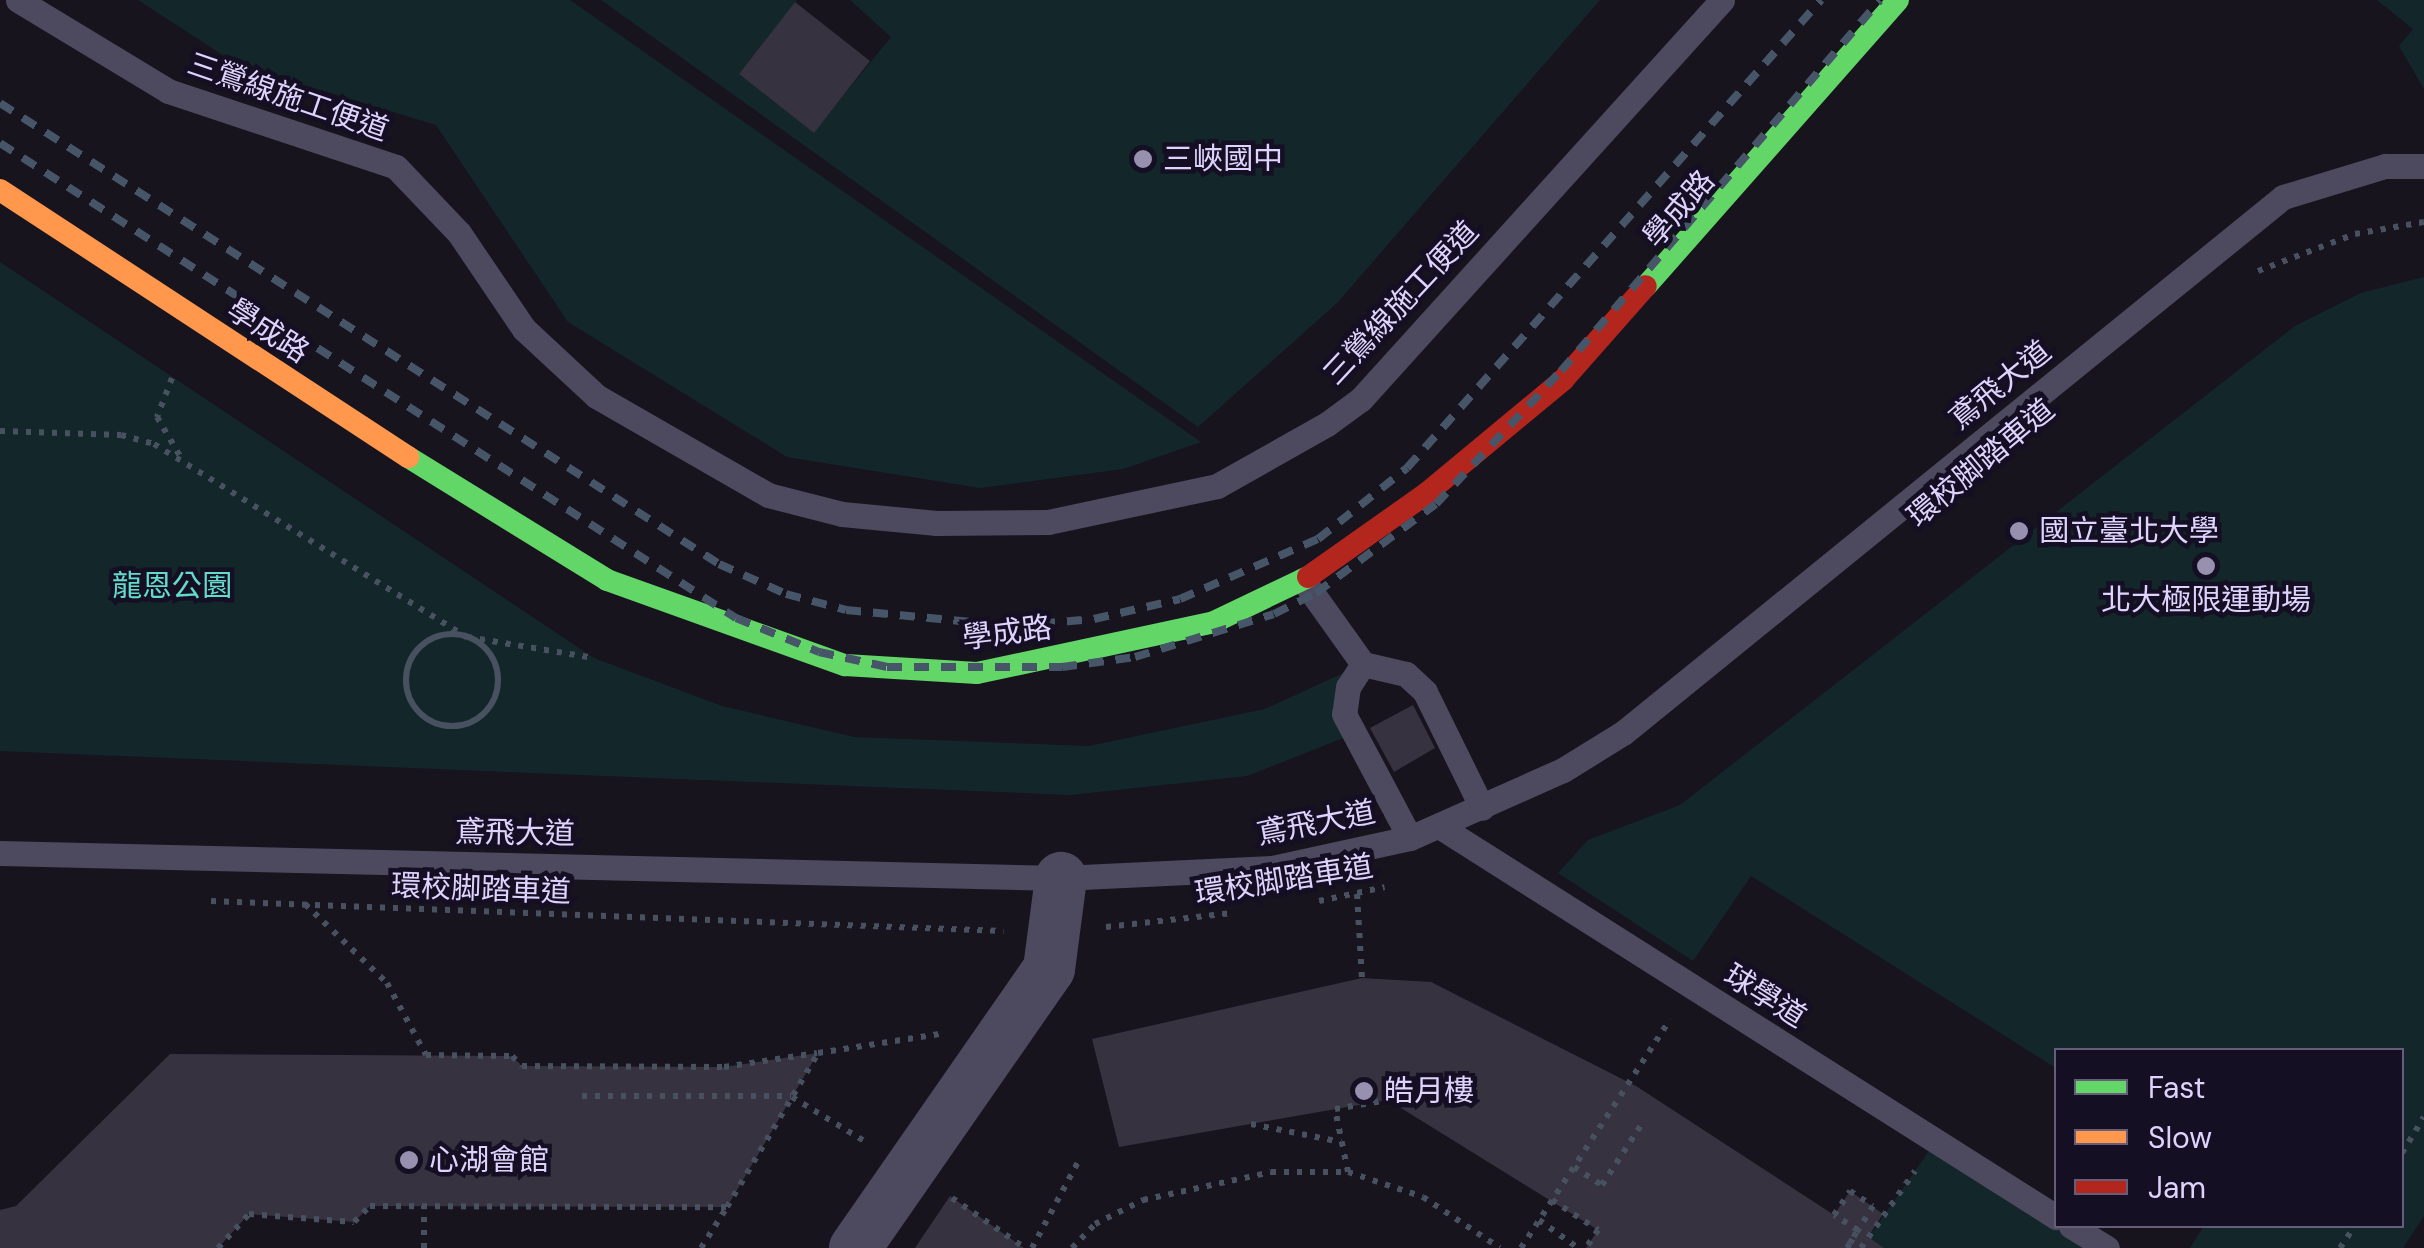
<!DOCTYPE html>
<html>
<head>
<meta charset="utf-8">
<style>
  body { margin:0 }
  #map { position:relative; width:2424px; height:1248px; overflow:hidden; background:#17141e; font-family:"DM Sans","Noto Sans TC",sans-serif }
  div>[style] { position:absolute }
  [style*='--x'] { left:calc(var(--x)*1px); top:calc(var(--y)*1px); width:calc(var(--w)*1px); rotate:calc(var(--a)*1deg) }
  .green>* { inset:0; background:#13272b }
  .building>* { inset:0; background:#363240 }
  .path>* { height:6px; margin-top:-3px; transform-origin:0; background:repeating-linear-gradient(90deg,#48515f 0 5px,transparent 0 13px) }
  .path>.ring { margin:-3px; padding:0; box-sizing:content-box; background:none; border:6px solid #48515f; border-radius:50% }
  .lane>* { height:25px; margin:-12.5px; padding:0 12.5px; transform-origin:12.5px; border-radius:12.5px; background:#4d495f }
  .street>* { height:52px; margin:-26px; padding:0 26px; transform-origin:26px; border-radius:26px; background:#4d495f }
  .fast>* { height:22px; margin:-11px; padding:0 11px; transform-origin:11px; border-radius:11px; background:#63d668 }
  .slow>* { height:22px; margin:-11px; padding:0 11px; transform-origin:11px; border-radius:11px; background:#ff974d }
  .jam>* { height:22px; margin:-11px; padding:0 11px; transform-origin:11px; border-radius:11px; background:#b3261e }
  .rail>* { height:8px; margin-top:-4px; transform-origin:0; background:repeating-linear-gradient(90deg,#475568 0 15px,transparent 0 27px) }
  .dots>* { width:28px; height:28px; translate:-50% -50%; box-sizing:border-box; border:5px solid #150f23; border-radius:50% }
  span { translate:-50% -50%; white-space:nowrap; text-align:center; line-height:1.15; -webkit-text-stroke:9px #150f23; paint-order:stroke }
  .street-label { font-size:30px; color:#ddd3fd }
  .poi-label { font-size:30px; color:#ddd3fd }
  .left { translate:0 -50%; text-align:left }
  .park-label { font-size:30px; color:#62dacc }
  .legend { position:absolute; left:2054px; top:1048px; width:350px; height:180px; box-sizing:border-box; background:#150f23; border:2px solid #655d7a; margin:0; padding:12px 18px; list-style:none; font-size:30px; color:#ddd3fd }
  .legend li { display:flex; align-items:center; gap:20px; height:50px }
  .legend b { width:50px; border:2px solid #655d7a }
</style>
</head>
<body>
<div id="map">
  <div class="green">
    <i style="clip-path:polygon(138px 0,570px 0,1201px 442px,1123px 469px,980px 488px,787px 457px,568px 322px,436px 125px,238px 65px)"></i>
    <i style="clip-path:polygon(601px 0,797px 0,739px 74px,814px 132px,891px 37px,850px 0,1600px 0,1337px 303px,1198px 427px)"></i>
    <i style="clip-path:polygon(2377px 0,2424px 0,2424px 89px,2399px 46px,2413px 29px)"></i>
    <i style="clip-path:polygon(0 262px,594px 658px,722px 706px,854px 737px,1089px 746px,1265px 709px,1363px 664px,1351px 735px,1247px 776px,1070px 795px,0 751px)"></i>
    <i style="clip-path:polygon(2424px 277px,2424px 1216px,2403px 1248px,2190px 1248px,2204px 1226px,2402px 1226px,2402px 1050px,2056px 1050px,2056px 1068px,1751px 876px,1693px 961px,1558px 873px,1588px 840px,1680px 805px,2295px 326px,2361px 293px)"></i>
    <i style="clip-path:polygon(1936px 1141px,2107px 1248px,1861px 1248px)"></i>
  </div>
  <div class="building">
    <i style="clip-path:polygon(795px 2px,870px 61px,814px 133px,739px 74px)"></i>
    <i style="clip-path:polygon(1413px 705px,1435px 748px,1394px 772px,1370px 728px)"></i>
    <i style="clip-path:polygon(1362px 978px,1431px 982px,1636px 1086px,1834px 1215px,1850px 1191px,1883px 1214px,1868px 1237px,1884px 1248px,1586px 1248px,1598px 1230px,1388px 1100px,1119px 1147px,1092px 1039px)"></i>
    <i style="clip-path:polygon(818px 1053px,727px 1207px,370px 1206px,354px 1222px,249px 1214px,218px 1248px,0 1248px,0 1210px,16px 1206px,170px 1054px,512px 1056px,522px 1066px,724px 1067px)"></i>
    <i style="clip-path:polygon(950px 1196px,1024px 1248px,915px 1248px)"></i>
  </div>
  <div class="path">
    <i style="--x:2258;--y:271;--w:104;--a:-20.9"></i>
    <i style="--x:2355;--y:234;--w:70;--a:-9.9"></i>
    <i style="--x:172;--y:378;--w:42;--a:111"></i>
    <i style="--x:157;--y:417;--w:45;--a:59.5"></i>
    <i style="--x:0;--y:431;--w:121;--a:1.9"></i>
    <i style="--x:121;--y:435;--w:34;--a:15"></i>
    <i style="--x:154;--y:444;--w:368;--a:31.7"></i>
    <i style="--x:467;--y:637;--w:129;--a:9.4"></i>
    <i class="ring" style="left:406px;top:634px;width:86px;height:86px"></i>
    <i style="--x:1357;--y:894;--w:84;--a:86.6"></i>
    <i style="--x:211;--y:901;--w:793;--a:2.17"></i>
    <i style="--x:1319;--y:901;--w:67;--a:-12"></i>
    <i style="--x:305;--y:904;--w:114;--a:43.9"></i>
    <i style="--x:387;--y:983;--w:82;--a:61.6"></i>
    <i style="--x:426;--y:1055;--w:86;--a:0.7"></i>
    <i style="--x:512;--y:1056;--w:14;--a:45"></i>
    <i style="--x:522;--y:1066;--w:202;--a:0.3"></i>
    <i style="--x:724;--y:1067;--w:94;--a:-8.6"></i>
    <i style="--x:1106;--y:927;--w:127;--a:-6.3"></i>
    <i style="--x:582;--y:1096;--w:209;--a:0"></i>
    <i style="--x:792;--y:1097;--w:87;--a:31.3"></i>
    <i style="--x:1251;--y:1124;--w:92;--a:11.3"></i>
    <i style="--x:2402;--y:1153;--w:42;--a:-58.6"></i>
    <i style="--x:1574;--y:1167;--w:33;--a:33"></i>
    <i style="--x:1602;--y:1185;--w:75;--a:-56.9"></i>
    <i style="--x:1348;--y:1172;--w:64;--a:-101.7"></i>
    <i style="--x:1335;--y:1109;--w:54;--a:-9.6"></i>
    <i style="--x:1388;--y:1100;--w:31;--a:-58"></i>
    <i style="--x:952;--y:1198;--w:88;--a:34.4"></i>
    <i style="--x:1552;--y:1200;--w:55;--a:33.1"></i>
    <i style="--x:1598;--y:1230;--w:22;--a:124"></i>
    <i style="--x:1539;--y:1220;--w:48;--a:35.7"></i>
    <i style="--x:218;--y:1248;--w:46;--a:-47.6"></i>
    <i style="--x:249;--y:1214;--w:105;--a:4.4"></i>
    <i style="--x:354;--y:1222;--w:23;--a:-45"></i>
    <i style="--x:370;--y:1206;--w:357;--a:0.2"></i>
    <i style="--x:727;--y:1207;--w:179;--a:-59.4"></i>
    <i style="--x:818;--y:1053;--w:123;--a:-8.9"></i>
    <i style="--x:424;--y:1248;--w:42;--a:-90"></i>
    <i style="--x:701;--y:1248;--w:49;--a:-57.6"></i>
    <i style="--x:1032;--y:1248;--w:98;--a:-61.9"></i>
    <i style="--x:1072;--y:1248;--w:33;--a:-46"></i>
    <i style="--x:1095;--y:1224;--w:54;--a:-26.6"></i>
    <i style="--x:1143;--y:1200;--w:131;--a:-12.3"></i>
    <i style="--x:1271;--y:1172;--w:77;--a:0"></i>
    <i style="--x:1348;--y:1172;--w:79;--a:18.4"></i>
    <i style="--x:1423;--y:1197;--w:92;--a:33.5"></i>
    <i style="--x:1521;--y:1248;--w:273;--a:-56.9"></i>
    <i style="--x:1847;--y:1248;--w:21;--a:-59"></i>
    <i style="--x:1858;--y:1230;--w:28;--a:-148"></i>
    <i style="--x:1834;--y:1215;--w:29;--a:-56"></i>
    <i style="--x:1850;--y:1191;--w:27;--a:33"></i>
    <i style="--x:1873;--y:1206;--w:49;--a:121.8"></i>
    <i style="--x:1861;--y:1248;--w:94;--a:-55"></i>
    <i style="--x:2340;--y:1248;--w:27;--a:-56"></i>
  </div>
  <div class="lane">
    <i style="--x:18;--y:0;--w:175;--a:31.2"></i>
    <i style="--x:168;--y:91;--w:240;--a:18.4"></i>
    <i style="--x:396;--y:167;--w:91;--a:46.3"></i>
    <i style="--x:459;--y:233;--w:116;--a:55.9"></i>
    <i style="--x:524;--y:329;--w:98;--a:42.9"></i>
    <i style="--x:596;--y:396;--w:198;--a:29.9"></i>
    <i style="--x:768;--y:495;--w:76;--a:14.4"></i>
    <i style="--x:842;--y:514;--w:95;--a:5.4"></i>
    <i style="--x:937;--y:523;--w:111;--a:-0.5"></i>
    <i style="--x:1048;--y:522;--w:173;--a:-12"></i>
    <i style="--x:1217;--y:486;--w:126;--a:-29.4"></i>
    <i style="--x:1327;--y:424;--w:42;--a:-36.3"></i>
    <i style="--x:1361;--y:399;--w:538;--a:-47.86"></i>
    <i style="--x:1303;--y:580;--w:103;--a:54.5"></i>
    <i style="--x:1363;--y:664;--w:44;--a:13.1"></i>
    <i style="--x:1406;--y:674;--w:26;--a:43"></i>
    <i style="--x:1425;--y:692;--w:129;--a:63.8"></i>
    <i style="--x:1363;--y:664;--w:27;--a:123"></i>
    <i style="--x:1348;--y:687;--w:27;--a:98"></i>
    <i style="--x:1344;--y:714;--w:140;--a:62"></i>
    <i style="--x:1442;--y:828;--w:727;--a:32.36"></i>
    <i style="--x:0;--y:853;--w:1061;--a:1.35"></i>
    <i style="--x:1061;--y:878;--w:211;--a:-2.7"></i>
    <i style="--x:1272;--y:868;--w:141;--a:-12.3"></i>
    <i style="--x:1410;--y:838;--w:167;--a:-24"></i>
    <i style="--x:1563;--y:770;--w:70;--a:-31.7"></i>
    <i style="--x:1623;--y:733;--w:850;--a:-39.08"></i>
    <i style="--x:2283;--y:197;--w:107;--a:-16.9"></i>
    <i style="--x:2385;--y:166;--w:39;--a:0"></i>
    <i style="--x:2071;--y:1226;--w:42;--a:31.4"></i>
  </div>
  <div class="street">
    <i style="--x:855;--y:1248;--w:340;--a:-55.2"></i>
    <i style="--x:1049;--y:969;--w:92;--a:-82.5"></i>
  </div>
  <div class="fast">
    <i style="--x:1646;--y:286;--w:381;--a:-48.6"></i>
    <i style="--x:408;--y:457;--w:234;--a:31.7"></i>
    <i style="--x:607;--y:580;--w:253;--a:19.7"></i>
    <i style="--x:845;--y:665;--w:132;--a:3.5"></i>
    <i style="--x:977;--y:673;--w:242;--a:-12.1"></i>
    <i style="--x:1214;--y:622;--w:104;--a:-25.6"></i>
  </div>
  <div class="slow">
    <i style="--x:0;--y:190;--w:488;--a:33.2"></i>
  </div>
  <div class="jam">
    <i style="--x:1308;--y:577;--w:146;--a:-35.2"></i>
    <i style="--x:1427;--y:493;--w:177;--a:-39.7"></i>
    <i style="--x:1563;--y:380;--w:125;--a:-48.6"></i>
  </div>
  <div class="rail">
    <i style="--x:0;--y:103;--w:854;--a:32.67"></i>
    <i style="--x:719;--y:564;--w:73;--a:24.1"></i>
    <i style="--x:786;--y:594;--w:62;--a:14.9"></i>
    <i style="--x:846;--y:610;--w:168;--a:5.5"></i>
    <i style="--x:1013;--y:626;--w:81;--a:-4.9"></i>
    <i style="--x:1094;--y:619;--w:88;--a:-13.1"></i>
    <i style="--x:1180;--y:599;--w:150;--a:-23.5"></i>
    <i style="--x:1318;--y:539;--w:114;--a:-38.6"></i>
    <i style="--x:1407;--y:468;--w:625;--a:-48.5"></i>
    <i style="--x:0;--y:143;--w:876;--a:32.84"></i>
    <i style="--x:736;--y:618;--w:90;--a:22.3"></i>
    <i style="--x:819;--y:652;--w:70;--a:12.4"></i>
    <i style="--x:887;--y:667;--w:175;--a:0"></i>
    <i style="--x:1062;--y:667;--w:74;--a:-7.8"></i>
    <i style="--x:1135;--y:657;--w:145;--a:-17.2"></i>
    <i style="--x:1274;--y:614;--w:47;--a:-26.6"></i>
    <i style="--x:1316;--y:593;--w:149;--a:-36.6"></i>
    <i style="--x:1436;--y:504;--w:183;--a:-46.8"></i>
    <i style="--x:1561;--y:371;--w:489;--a:-49.3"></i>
  </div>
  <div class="dots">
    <i style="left:1143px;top:159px;background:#9890af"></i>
    <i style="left:2019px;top:531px;background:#9890af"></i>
    <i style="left:2206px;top:566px;background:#9890af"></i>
    <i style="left:1364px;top:1091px;background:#9890af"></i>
    <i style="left:409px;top:1160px;background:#9890af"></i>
  </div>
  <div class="street-label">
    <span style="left:288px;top:97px;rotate:19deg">三鶯線施工便道</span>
    <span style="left:1679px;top:209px;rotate:-49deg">學成路</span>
    <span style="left:1401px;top:303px;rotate:-47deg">三鶯線施工便道</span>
    <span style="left:268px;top:331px;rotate:33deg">學成路</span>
    <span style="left:2000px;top:385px;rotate:-39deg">鳶飛大道</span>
    <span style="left:1981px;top:463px;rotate:-40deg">環校脚踏車道</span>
    <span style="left:1007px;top:633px;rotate:-7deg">學成路</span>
    <span style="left:1316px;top:823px;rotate:-11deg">鳶飛大道</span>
    <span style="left:515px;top:833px;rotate:1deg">鳶飛大道</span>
    <span style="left:1284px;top:880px;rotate:-9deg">環校脚踏車道</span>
    <span style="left:481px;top:889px;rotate:2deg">環校脚踏車道</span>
    <span style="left:1765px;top:996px;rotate:32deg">球學道</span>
  </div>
  <div class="poi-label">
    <span class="left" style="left:1163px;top:159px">三峽國中</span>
    <span class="left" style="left:2039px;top:531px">國立臺北大學</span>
    <span style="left:2206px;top:600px">北大極限運動場</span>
    <span class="left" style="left:1384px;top:1091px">皓月樓</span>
    <span class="left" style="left:429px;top:1160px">心湖會館</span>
  </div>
  <div class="park-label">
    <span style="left:172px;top:586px">龍恩公園</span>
  </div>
  <ul class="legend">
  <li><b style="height:12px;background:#63d668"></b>Fast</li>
  <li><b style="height:12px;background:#ff974d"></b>Slow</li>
  <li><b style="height:12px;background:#b3261e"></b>Jam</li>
  </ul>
</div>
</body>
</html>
